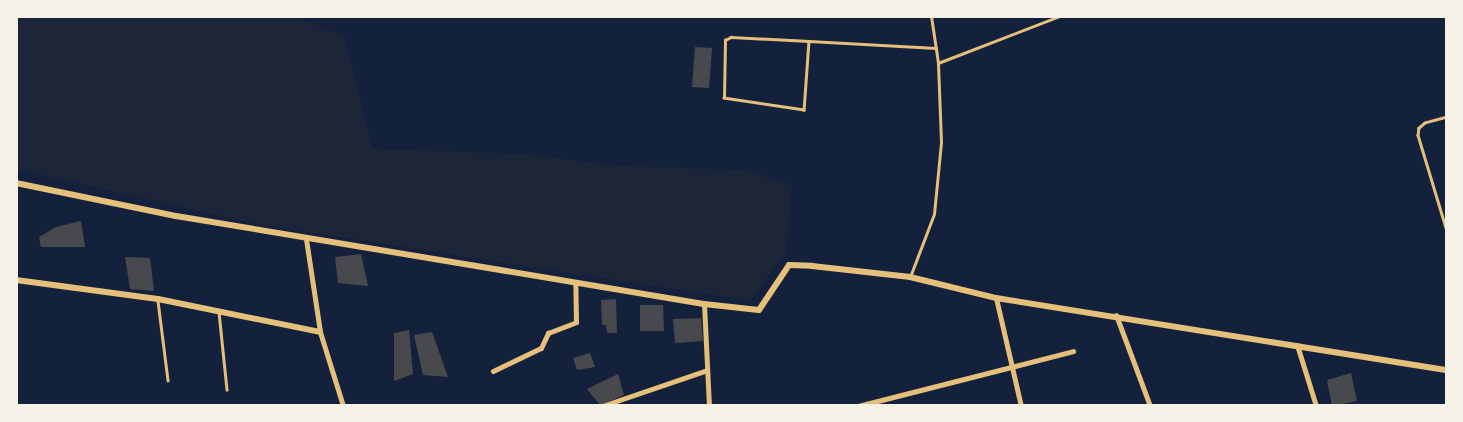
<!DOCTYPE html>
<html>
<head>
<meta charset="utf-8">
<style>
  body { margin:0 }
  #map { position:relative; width:1463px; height:422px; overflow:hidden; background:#14213d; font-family:Jost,sans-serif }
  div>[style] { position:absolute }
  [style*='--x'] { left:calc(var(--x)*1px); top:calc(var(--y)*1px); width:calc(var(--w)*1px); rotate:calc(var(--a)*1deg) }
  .green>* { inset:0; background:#1d2539 }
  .building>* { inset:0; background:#48494c }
  .service>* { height:2.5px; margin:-1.25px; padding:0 1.25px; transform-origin:1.25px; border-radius:1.25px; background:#e5c07b }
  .minor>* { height:5px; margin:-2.5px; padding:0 2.5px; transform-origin:2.5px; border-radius:2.5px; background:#e5c07b }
  .tertiary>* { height:6px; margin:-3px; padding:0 3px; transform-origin:3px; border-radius:3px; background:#e5c07b }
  span { translate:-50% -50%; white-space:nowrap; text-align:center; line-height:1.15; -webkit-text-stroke:5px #f6f1e7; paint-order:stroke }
  .frame { position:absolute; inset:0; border:18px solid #f6f1e7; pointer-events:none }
</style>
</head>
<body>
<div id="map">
  <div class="green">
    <i style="clip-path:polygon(16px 16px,295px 16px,345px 37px,373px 149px,523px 154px,619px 166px,746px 170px,792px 186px,786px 252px,750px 301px,256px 224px,16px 169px)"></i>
  </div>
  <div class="building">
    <i style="clip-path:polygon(695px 47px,712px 48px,709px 88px,692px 87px)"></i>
    <i style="clip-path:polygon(81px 221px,85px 247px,41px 247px,39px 237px,56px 227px)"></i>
    <i style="clip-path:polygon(361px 254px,368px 286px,338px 283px,335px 257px)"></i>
    <i style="clip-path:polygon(125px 257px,150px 258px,154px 291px,130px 289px)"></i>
    <i style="clip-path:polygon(616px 299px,617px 333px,607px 333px,606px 325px,602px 325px,601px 300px)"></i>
    <i style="clip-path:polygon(640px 305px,663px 305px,664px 331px,640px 331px)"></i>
    <i style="clip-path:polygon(701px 318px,703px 341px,675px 343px,673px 319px)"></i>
    <i style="clip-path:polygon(409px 330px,413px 374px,394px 381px,394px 333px)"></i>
    <i style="clip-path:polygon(432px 332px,448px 377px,423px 375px,414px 335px)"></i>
    <i style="clip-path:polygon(590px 353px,595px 367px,577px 370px,573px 358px)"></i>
    <i style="clip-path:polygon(1351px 373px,1357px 401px,1332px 406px,1327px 380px)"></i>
    <i style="clip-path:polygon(618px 374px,624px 395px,600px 405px,587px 389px)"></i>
  </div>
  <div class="service">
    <i style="--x:809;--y:41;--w:69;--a:94.1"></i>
    <i style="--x:804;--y:110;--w:81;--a:-171.5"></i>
    <i style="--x:724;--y:98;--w:58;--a:-89"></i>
    <i style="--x:725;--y:40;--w:7;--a:-27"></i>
    <i style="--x:731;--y:37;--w:78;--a:2.9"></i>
    <i style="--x:809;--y:41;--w:127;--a:3.2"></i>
    <i style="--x:938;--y:63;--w:131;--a:-21.1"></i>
    <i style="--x:1447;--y:117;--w:23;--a:165"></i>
    <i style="--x:1425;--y:123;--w:8;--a:140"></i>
    <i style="--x:1419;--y:128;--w:7;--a:98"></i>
    <i style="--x:1418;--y:135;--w:100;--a:73.2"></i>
    <i style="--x:910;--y:277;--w:67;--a:-69.1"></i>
    <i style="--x:934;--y:214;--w:72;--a:-84.4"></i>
    <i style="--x:941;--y:142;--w:79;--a:-92.2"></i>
    <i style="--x:938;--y:63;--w:48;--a:-98.5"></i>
    <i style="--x:158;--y:301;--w:80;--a:82.8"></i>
    <i style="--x:219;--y:312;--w:78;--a:84.1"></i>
  </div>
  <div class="minor">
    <i style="--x:306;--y:239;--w:94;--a:81.4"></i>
    <i style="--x:320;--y:332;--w:77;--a:72.7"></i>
    <i style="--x:996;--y:298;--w:111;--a:77"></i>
    <i style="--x:704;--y:304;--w:102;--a:87.2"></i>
    <i style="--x:1116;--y:315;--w:97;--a:69.5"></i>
    <i style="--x:1297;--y:345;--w:64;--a:72.7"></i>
    <i style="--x:493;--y:371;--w:53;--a:-25.6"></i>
    <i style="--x:541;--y:348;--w:17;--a:-65"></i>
    <i style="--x:548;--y:333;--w:30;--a:-21"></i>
    <i style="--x:576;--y:322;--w:39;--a:-91"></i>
    <i style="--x:602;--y:406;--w:111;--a:-18.9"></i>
    <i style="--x:858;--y:406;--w:222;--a:-14.3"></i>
  </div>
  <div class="tertiary">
    <i style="--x:16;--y:183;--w:163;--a:11.7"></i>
    <i style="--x:176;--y:216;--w:535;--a:9.46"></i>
    <i style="--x:704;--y:304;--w:55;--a:6.2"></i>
    <i style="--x:759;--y:310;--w:54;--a:-56.3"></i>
    <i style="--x:789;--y:265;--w:23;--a:2"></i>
    <i style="--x:812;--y:266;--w:99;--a:6.4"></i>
    <i style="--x:910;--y:277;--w:89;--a:13.7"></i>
    <i style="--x:996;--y:298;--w:457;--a:9.1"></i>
    <i style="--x:16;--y:280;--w:143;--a:7.6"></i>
    <i style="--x:158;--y:299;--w:165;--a:11.5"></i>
  </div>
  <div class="frame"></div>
</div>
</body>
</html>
